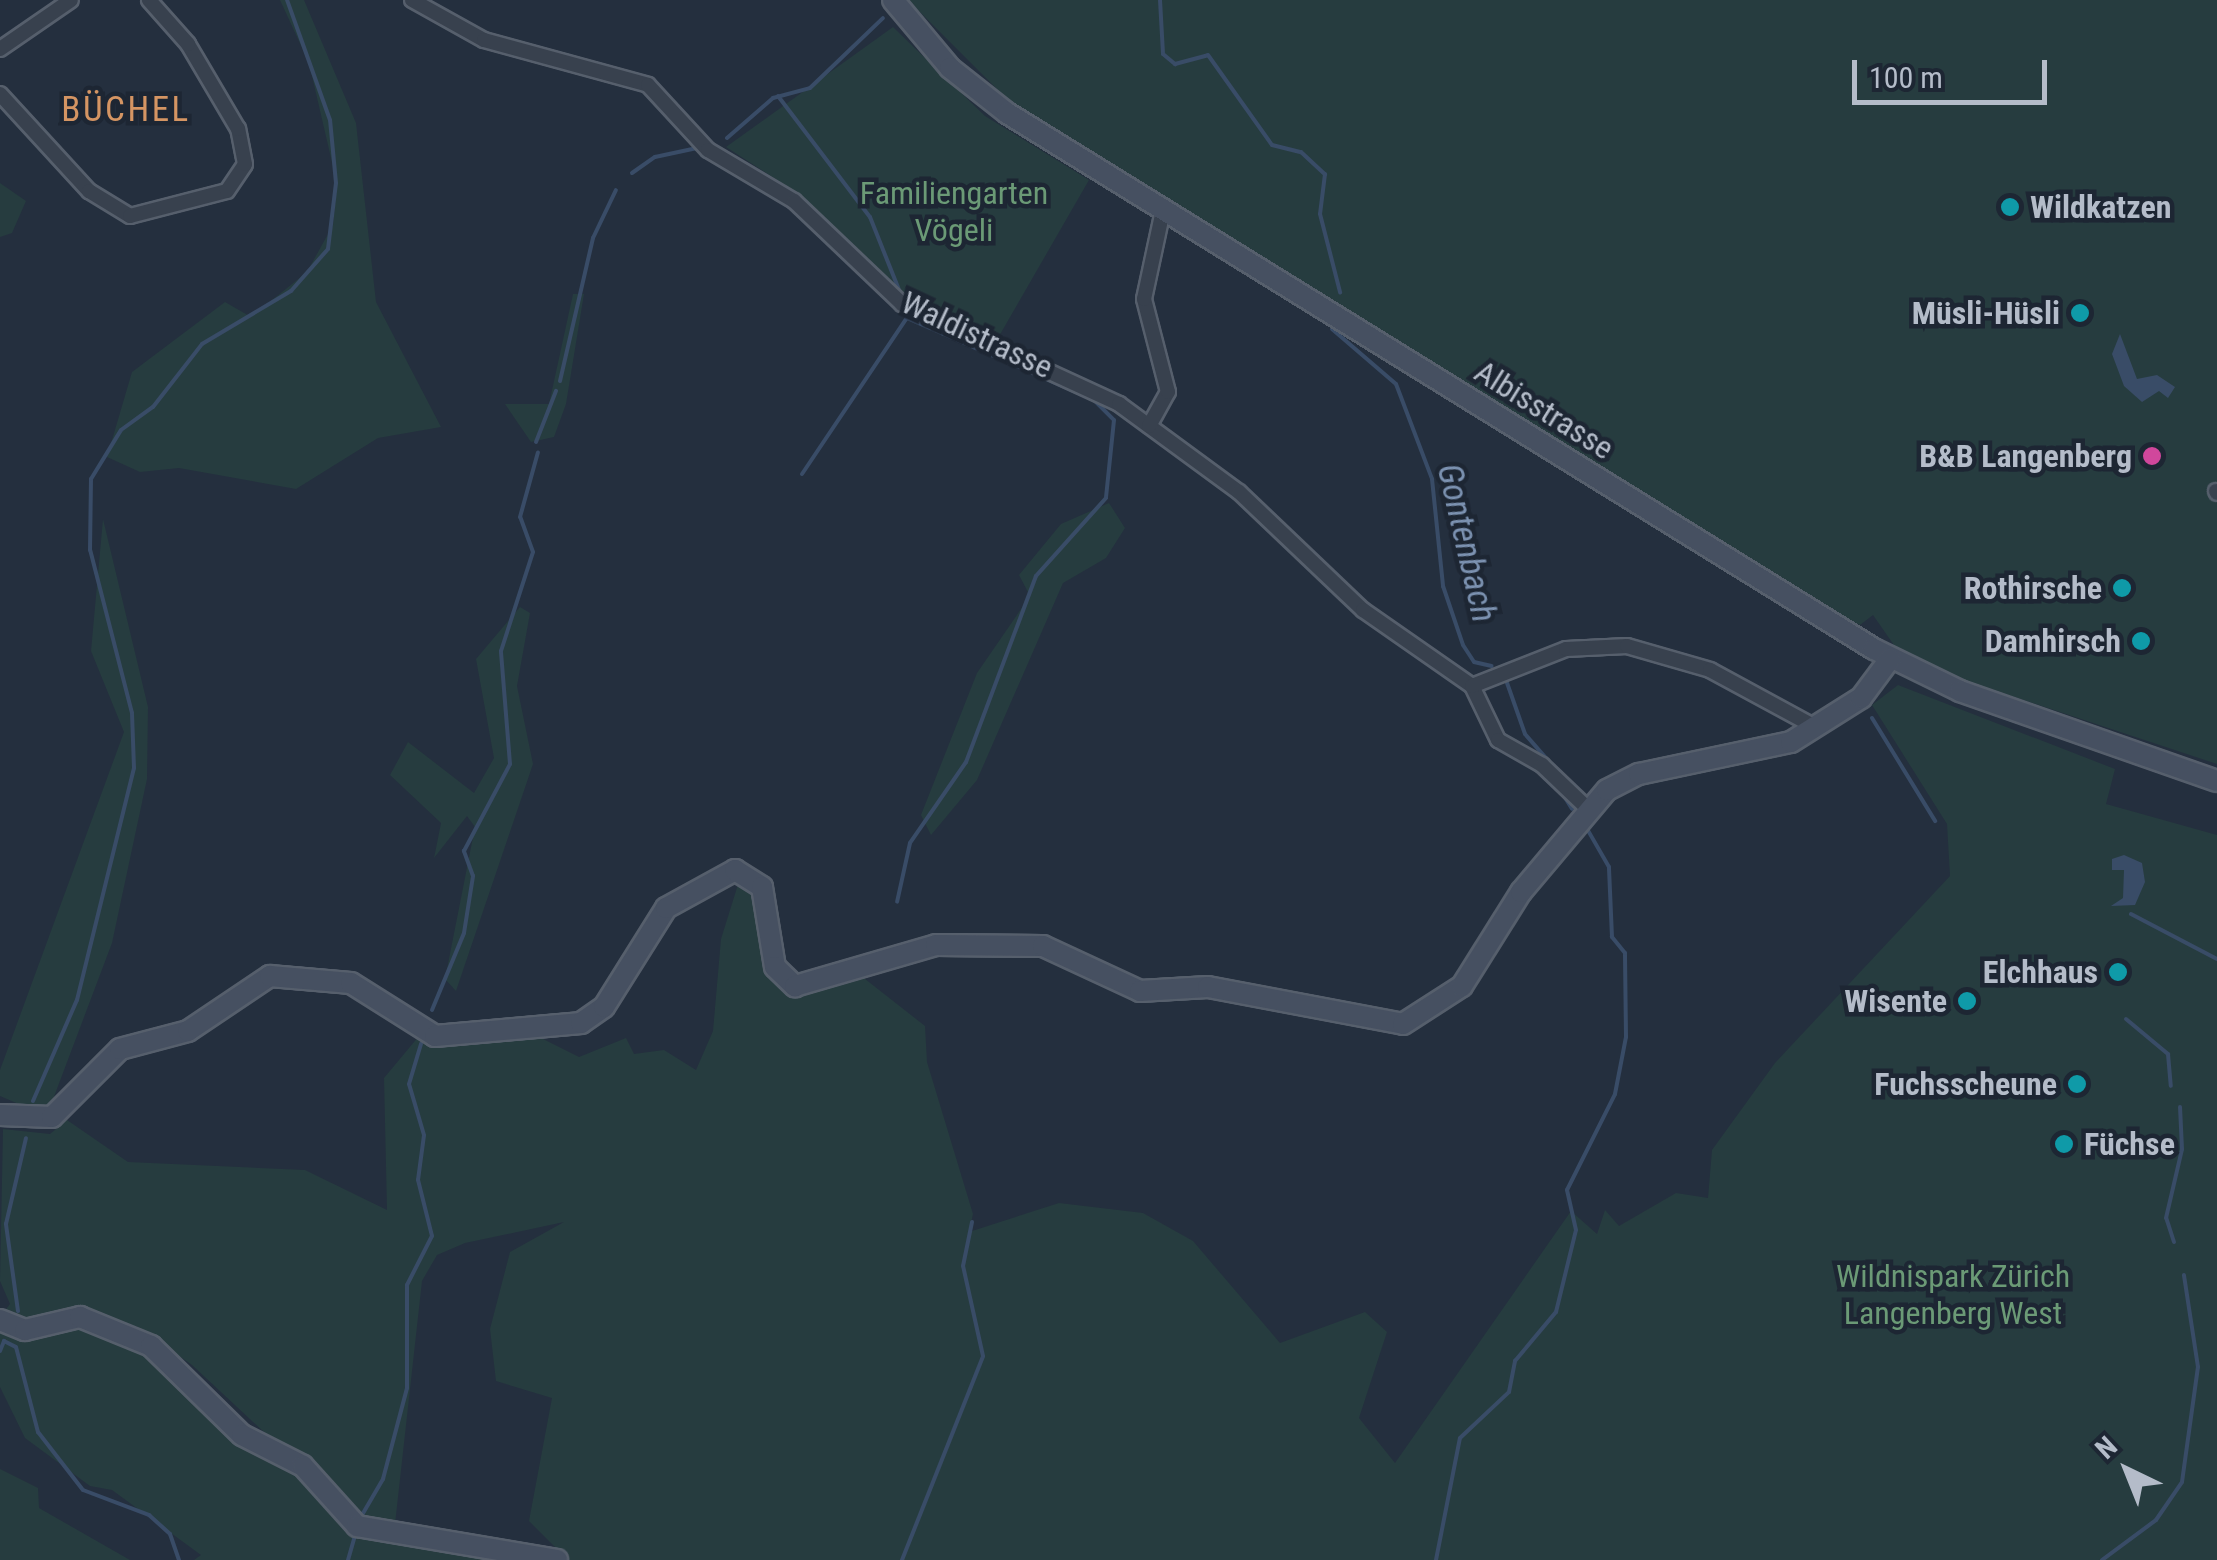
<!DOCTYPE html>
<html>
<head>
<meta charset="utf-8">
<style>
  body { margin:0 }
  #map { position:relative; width:2217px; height:1560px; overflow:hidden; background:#242f3e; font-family:"Roboto Condensed",sans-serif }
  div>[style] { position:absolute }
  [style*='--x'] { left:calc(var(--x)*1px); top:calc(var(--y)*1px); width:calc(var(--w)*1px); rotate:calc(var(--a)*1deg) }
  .green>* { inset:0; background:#263c3f }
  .water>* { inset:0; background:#394c67 }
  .stream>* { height:4px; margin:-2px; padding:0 2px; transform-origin:2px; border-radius:2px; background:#394c67 }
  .roads { filter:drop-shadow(2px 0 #565f6c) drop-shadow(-2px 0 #565f6c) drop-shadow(0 2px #565f6c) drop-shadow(0 -2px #565f6c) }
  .street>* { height:14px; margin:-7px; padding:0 7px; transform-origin:7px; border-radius:7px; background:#38414e }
  .secondary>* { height:20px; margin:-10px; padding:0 10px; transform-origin:10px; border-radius:10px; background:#465061 }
  .dots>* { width:28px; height:28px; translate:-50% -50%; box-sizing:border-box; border:5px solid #1d2633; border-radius:50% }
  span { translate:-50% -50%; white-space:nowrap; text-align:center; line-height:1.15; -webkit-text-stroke:9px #1d2633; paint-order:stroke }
  .park-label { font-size:32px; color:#6b9a76 }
  .poi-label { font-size:32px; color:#b4bcc9; font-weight:700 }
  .left { translate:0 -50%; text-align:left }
  .right { translate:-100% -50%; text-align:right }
  .street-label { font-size:32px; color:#b4bcc9 }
  .neighbourhood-label { font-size:35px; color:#d59563; letter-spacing:2.5px }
  .water-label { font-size:35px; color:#7c92b1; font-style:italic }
  .north { position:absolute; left:2077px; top:1420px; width:100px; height:100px; -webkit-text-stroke:8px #1d2633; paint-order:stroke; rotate:317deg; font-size:28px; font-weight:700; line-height:40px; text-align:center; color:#b4bcc9 }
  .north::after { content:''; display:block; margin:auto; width:35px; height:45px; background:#b4bcc9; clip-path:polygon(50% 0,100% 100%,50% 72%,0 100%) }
  .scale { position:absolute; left:1852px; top:60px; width:195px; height:45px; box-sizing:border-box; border:5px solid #b4bcc9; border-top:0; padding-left:12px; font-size:30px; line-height:35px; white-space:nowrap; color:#b4bcc9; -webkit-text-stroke:8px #1d2633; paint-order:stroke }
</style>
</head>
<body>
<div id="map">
  <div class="green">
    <i style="clip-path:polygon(280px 0,304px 0,356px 123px,376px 302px,441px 427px,378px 438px,296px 489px,179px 468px,140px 472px,107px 457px,132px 372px,225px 302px,251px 317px,307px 272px,333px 225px,337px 184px,309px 63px)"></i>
    <i style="clip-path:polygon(908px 0,2217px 0,2217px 764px,1954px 677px,1896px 648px,1873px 615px,1860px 625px,1848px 619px,1013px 105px)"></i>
    <i style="clip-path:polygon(893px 27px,985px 116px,1089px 180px,998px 338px,902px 297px,799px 194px,726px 147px)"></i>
    <i style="clip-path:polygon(0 183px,26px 201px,12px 233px,0 237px)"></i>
    <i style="clip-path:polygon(573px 294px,584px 294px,566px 404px,554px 437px,531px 442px,505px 404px,549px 404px)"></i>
    <i style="clip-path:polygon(1109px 503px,1125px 528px,1106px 558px,1063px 583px,977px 780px,931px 835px,921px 815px,977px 673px,1030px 596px,1019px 575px,1061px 524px)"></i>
    <i style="clip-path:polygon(103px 519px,148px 707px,147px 779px,112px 943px,52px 1102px,35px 1111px,0 1096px,0 1070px,124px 732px,91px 651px)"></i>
    <i style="clip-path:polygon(520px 607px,530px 613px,517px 686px,533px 764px,456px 991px,445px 979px,475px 827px,467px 816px,434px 858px,441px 823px,390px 775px,408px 742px,474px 793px,494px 758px,476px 659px)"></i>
    <i style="clip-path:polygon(1898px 685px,2115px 769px,2106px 804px,2217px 835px,2217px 1560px,568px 1560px,529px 1521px,552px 1398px,496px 1381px,490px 1329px,510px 1252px,564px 1222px,465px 1243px,437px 1255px,422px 1281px,395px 1524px,353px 1515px,192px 1365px,136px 1326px,28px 1324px,3px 1313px,10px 1304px,0 1281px,3px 1129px,50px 1134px,67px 1120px,128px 1162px,305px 1170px,387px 1210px,384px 1078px,419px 1036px,441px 1045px,537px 1036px,579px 1057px,626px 1038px,634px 1054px,664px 1050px,696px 1070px,713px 1031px,721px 939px,740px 878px,752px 885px,776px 984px,803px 995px,860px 975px,925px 1026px,927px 1062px,973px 1214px,969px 1232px,1059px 1203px,1143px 1213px,1193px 1241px,1280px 1343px,1365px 1312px,1387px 1332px,1359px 1418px,1395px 1463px,1571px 1211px,1597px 1234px,1605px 1210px,1619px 1226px,1676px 1193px,1708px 1198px,1712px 1150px,1775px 1063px,1950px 876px,1947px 824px,1872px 705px)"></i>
    <i style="clip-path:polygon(70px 1322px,145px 1349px,285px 1460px,346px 1528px,492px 1560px,194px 1560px,201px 1555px,112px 1490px,90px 1486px,25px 1438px,0 1387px,0 1329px,22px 1337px)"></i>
    <i style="clip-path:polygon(0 1469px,38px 1488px,39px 1508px,130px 1560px,0 1560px)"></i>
  </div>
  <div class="water">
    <i style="clip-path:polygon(2120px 334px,2137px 379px,2157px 375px,2175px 387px,2168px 398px,2159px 391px,2142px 402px,2124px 386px,2112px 354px)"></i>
    <i style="clip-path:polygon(2124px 855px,2142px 863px,2145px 882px,2135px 905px,2111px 906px,2123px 898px,2124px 870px,2112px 870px,2112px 859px)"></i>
  </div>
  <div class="stream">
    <i style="--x:1160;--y:0;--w:54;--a:86.8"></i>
    <i style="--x:1163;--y:54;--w:16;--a:40"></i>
    <i style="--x:1175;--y:64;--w:34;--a:-15"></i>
    <i style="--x:1208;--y:55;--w:110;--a:54.6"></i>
    <i style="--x:1272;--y:145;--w:30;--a:14"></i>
    <i style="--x:1301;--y:152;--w:33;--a:43"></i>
    <i style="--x:1325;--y:174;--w:40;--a:97.1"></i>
    <i style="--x:1320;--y:214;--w:81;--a:75.6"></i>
    <i style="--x:778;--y:96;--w:152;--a:52.8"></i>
    <i style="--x:870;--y:217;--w:84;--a:68.3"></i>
    <i style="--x:727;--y:138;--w:61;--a:-41"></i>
    <i style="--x:773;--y:98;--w:38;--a:-15"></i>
    <i style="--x:810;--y:88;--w:101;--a:-43.8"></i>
    <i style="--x:632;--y:173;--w:28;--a:-35"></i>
    <i style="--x:655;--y:157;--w:43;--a:-12.1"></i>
    <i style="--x:1332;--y:329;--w:84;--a:40.7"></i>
    <i style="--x:1396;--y:384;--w:102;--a:69.2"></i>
    <i style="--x:1432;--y:479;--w:108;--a:84.1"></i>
    <i style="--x:1443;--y:586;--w:62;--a:71.3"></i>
    <i style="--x:1463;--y:645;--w:20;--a:57"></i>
    <i style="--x:1474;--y:662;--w:18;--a:13"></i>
    <i style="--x:560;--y:381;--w:147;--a:-77"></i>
    <i style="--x:593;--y:238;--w:53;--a:-64.4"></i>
    <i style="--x:536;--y:442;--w:55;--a:-68.6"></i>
    <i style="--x:802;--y:474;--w:188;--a:-56.1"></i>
    <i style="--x:907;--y:318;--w:204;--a:23.7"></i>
    <i style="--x:1094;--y:400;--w:28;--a:45"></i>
    <i style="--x:1114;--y:420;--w:78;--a:95.9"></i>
    <i style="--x:1106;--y:498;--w:105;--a:131.9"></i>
    <i style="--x:1036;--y:576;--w:199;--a:110.6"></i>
    <i style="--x:966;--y:762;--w:98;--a:124.7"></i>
    <i style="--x:910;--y:843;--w:60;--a:102.4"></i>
    <i style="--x:1506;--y:680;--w:57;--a:70.6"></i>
    <i style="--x:1525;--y:734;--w:33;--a:49"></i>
    <i style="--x:1872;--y:718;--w:121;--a:58.5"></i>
    <i style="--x:1564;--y:796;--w:15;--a:58"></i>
    <i style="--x:2131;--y:914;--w:97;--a:27.6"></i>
    <i style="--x:432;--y:1010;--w:83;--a:-67.4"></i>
    <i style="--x:464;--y:933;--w:58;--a:-81"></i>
    <i style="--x:473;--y:876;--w:27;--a:-110"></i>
    <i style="--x:464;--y:851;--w:98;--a:-62.1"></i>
    <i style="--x:510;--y:764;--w:113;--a:-94.6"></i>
    <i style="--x:501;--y:651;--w:104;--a:-72.1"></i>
    <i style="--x:533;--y:552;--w:37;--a:-110"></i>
    <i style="--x:520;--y:517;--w:67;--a:-74.5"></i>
    <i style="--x:2126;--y:1019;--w:55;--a:39.8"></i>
    <i style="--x:2168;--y:1054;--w:32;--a:85"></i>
    <i style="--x:33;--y:1101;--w:110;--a:-66.5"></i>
    <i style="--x:77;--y:1000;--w:239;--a:-76.2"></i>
    <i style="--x:134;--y:768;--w:55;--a:-92.1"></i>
    <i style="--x:132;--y:713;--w:168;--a:-104.4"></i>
    <i style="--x:90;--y:550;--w:71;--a:-89.2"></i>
    <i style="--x:91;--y:479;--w:57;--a:-58.5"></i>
    <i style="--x:121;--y:430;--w:39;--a:-36"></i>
    <i style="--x:153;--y:407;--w:80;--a:-52.1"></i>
    <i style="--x:202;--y:344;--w:104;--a:-30.8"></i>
    <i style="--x:291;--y:291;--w:56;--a:-48.6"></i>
    <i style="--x:328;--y:249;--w:66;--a:-83.1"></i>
    <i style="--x:336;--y:183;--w:63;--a:-95.4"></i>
    <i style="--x:330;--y:120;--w:127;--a:-109.7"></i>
    <i style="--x:2174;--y:1242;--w:25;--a:-108"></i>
    <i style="--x:2166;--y:1218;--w:71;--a:-76.9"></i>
    <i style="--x:2182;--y:1149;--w:42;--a:-92.7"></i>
    <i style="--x:18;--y:1311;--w:88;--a:-97.9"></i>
    <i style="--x:6;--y:1224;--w:88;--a:-76.9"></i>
    <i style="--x:0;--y:1351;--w:11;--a:-68"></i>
    <i style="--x:4;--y:1341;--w:13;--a:27"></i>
    <i style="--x:16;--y:1347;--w:88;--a:75.5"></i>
    <i style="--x:38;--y:1432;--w:73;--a:52.2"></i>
    <i style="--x:83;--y:1490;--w:71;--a:20.7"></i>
    <i style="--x:149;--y:1515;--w:28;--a:42"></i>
    <i style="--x:170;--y:1534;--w:28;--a:71"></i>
    <i style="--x:362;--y:1515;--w:42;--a:-59.7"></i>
    <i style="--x:383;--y:1479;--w:94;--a:-75.2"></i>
    <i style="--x:407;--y:1388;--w:103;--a:-90"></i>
    <i style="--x:407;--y:1285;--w:55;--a:-63"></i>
    <i style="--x:432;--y:1236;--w:58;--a:-104"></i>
    <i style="--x:418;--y:1180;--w:45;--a:-82.4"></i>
    <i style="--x:424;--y:1135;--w:53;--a:-106.4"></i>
    <i style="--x:409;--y:1084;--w:42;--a:-73.3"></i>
    <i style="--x:348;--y:1560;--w:26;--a:-74"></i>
    <i style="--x:902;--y:1560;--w:219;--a:-68.3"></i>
    <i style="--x:983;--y:1356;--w:92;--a:-102.5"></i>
    <i style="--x:963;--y:1266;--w:45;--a:-78.4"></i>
    <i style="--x:1436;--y:1560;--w:124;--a:-78.9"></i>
    <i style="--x:1460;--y:1438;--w:67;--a:-43.2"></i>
    <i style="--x:1509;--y:1392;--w:32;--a:-79"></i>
    <i style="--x:1515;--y:1361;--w:64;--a:-50.1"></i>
    <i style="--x:1556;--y:1312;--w:84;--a:-76.3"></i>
    <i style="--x:1576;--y:1230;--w:41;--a:-102.7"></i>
    <i style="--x:1567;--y:1190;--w:107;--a:-63.4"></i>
    <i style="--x:1615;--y:1094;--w:58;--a:-79.1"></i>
    <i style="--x:1626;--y:1037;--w:84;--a:-90.7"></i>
    <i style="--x:1625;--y:953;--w:21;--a:-129"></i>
    <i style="--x:1612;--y:937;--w:70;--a:-92.5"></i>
    <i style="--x:1609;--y:867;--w:46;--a:-119.9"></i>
    <i style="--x:2102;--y:1560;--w:67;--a:-36.5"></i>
    <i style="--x:2156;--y:1520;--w:46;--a:-55.6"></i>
    <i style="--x:2182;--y:1482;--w:116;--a:-82.1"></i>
    <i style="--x:2198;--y:1367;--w:93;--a:-98.7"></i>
  </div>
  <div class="roads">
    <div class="street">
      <i style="--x:412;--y:0;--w:82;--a:29.1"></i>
      <i style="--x:484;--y:40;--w:170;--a:15.3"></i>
      <i style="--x:648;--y:85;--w:88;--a:47.3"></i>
      <i style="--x:708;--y:150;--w:100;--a:30.7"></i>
      <i style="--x:794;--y:201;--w:149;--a:43.6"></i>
      <i style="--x:902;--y:304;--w:239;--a:24.7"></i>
      <i style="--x:1119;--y:404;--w:149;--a:36.3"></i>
      <i style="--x:1239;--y:492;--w:171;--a:43.6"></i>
      <i style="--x:1363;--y:610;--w:133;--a:34.9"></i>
      <i style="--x:1472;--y:686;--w:60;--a:64.3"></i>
      <i style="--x:1498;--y:740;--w:51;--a:29.6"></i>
      <i style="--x:1542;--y:765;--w:62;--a:43.7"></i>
      <i style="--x:0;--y:49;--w:86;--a:-34.6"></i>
      <i style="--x:0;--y:94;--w:132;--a:47.5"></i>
      <i style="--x:89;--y:191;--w:48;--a:31.4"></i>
      <i style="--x:130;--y:216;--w:100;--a:-14.5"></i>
      <i style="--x:227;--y:191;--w:32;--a:-56"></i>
      <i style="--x:245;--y:164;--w:36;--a:-101"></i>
      <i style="--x:238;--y:129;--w:99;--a:-120.5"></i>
      <i style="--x:188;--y:44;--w:59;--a:-131.6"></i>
      <i style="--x:1149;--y:426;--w:39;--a:-61"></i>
      <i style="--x:1168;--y:392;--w:96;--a:-104.5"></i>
      <i style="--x:1144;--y:299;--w:91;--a:-77.9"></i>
      <i style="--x:2216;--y:491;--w:2;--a:63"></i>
      <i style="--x:1472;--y:686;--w:101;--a:-21.5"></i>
      <i style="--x:1566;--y:649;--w:61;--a:-2.8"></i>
      <i style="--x:1627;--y:646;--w:86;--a:16.1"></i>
      <i style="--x:1710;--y:670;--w:122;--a:28.5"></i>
    </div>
    <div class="secondary">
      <i style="--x:893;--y:0;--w:89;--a:50"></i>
      <i style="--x:950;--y:68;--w:73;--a:38.3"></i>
      <i style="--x:1007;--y:113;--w:1019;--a:31.73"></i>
      <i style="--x:1874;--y:649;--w:96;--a:26"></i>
      <i style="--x:1960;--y:691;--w:272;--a:19.3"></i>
      <i style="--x:0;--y:1115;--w:52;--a:2.2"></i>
      <i style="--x:52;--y:1117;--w:96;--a:-45"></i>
      <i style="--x:120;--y:1049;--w:70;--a:-14.8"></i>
      <i style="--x:188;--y:1031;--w:99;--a:-33.9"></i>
      <i style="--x:270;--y:976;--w:81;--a:4.9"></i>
      <i style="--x:351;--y:983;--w:99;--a:32.2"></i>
      <i style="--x:435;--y:1036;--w:147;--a:-5.1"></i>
      <i style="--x:581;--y:1023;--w:28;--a:-35"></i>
      <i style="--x:604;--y:1007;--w:117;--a:-57.9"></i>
      <i style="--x:666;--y:908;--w:79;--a:-28.8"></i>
      <i style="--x:735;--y:870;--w:32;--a:32"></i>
      <i style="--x:762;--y:887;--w:81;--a:80.8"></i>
      <i style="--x:775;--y:967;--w:28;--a:44"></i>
      <i style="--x:795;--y:986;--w:147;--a:-16.2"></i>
      <i style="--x:936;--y:945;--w:107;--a:0.5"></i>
      <i style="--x:1043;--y:946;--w:107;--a:24.9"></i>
      <i style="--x:1140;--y:991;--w:68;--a:-3.4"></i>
      <i style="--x:1208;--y:987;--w:198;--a:10.7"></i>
      <i style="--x:1403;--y:1024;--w:70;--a:-32.8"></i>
      <i style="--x:1462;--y:986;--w:111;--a:-57.9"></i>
      <i style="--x:1521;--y:892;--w:133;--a:-49.9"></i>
      <i style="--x:1607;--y:790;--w:36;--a:-27"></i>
      <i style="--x:1639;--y:774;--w:155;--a:-11.9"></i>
      <i style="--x:1791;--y:742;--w:83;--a:-32.2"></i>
      <i style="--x:1861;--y:698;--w:49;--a:-53.4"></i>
      <i style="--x:0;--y:1320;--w:27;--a:22"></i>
      <i style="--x:25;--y:1330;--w:57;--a:-13.3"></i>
      <i style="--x:80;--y:1317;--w:77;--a:22.2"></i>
      <i style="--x:151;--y:1346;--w:127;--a:44.4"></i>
      <i style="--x:242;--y:1435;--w:68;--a:26.9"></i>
      <i style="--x:303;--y:1466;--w:81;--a:48"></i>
      <i style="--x:357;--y:1526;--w:203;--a:9.6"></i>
    </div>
  </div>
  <div class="dots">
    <i style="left:2010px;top:207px;background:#0f9aa8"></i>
    <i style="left:2080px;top:313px;background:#0f9aa8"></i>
    <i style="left:2152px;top:456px;background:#d1479c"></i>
    <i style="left:2122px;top:588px;background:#0f9aa8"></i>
    <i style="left:2141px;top:641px;background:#0f9aa8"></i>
    <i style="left:2118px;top:972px;background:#0f9aa8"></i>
    <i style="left:1967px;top:1001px;background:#0f9aa8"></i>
    <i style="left:2077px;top:1084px;background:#0f9aa8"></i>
    <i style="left:2064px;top:1144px;background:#0f9aa8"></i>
  </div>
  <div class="park-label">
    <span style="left:954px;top:212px">Familiengarten<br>Vögeli</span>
    <span style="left:1953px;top:1295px">Wildnispark Zürich<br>Langenberg West</span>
  </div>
  <div class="poi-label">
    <span class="left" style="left:2030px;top:207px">Wildkatzen</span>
    <span class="right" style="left:2060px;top:313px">Müsli-Hüsli</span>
    <span class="right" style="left:2132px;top:456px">B&amp;B Langenberg</span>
    <span class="right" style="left:2102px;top:588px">Rothirsche</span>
    <span class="right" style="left:2121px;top:641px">Damhirsch</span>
    <span class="right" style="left:2098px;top:972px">Elchhaus</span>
    <span class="right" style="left:1947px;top:1001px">Wisente</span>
    <span class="right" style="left:2057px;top:1084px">Fuchsscheune</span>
    <span class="left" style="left:2084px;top:1144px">Füchse</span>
  </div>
  <div class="street-label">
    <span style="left:977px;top:335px;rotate:25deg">Waldistrasse</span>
    <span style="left:1544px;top:410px;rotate:32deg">Albisstrasse</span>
  </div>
  <div class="neighbourhood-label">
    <span style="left:126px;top:110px">BÜCHEL</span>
  </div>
  <div class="water-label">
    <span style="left:1466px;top:543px;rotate:77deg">Gontenbach</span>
  </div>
  <div class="north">N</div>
  <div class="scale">100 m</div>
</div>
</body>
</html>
